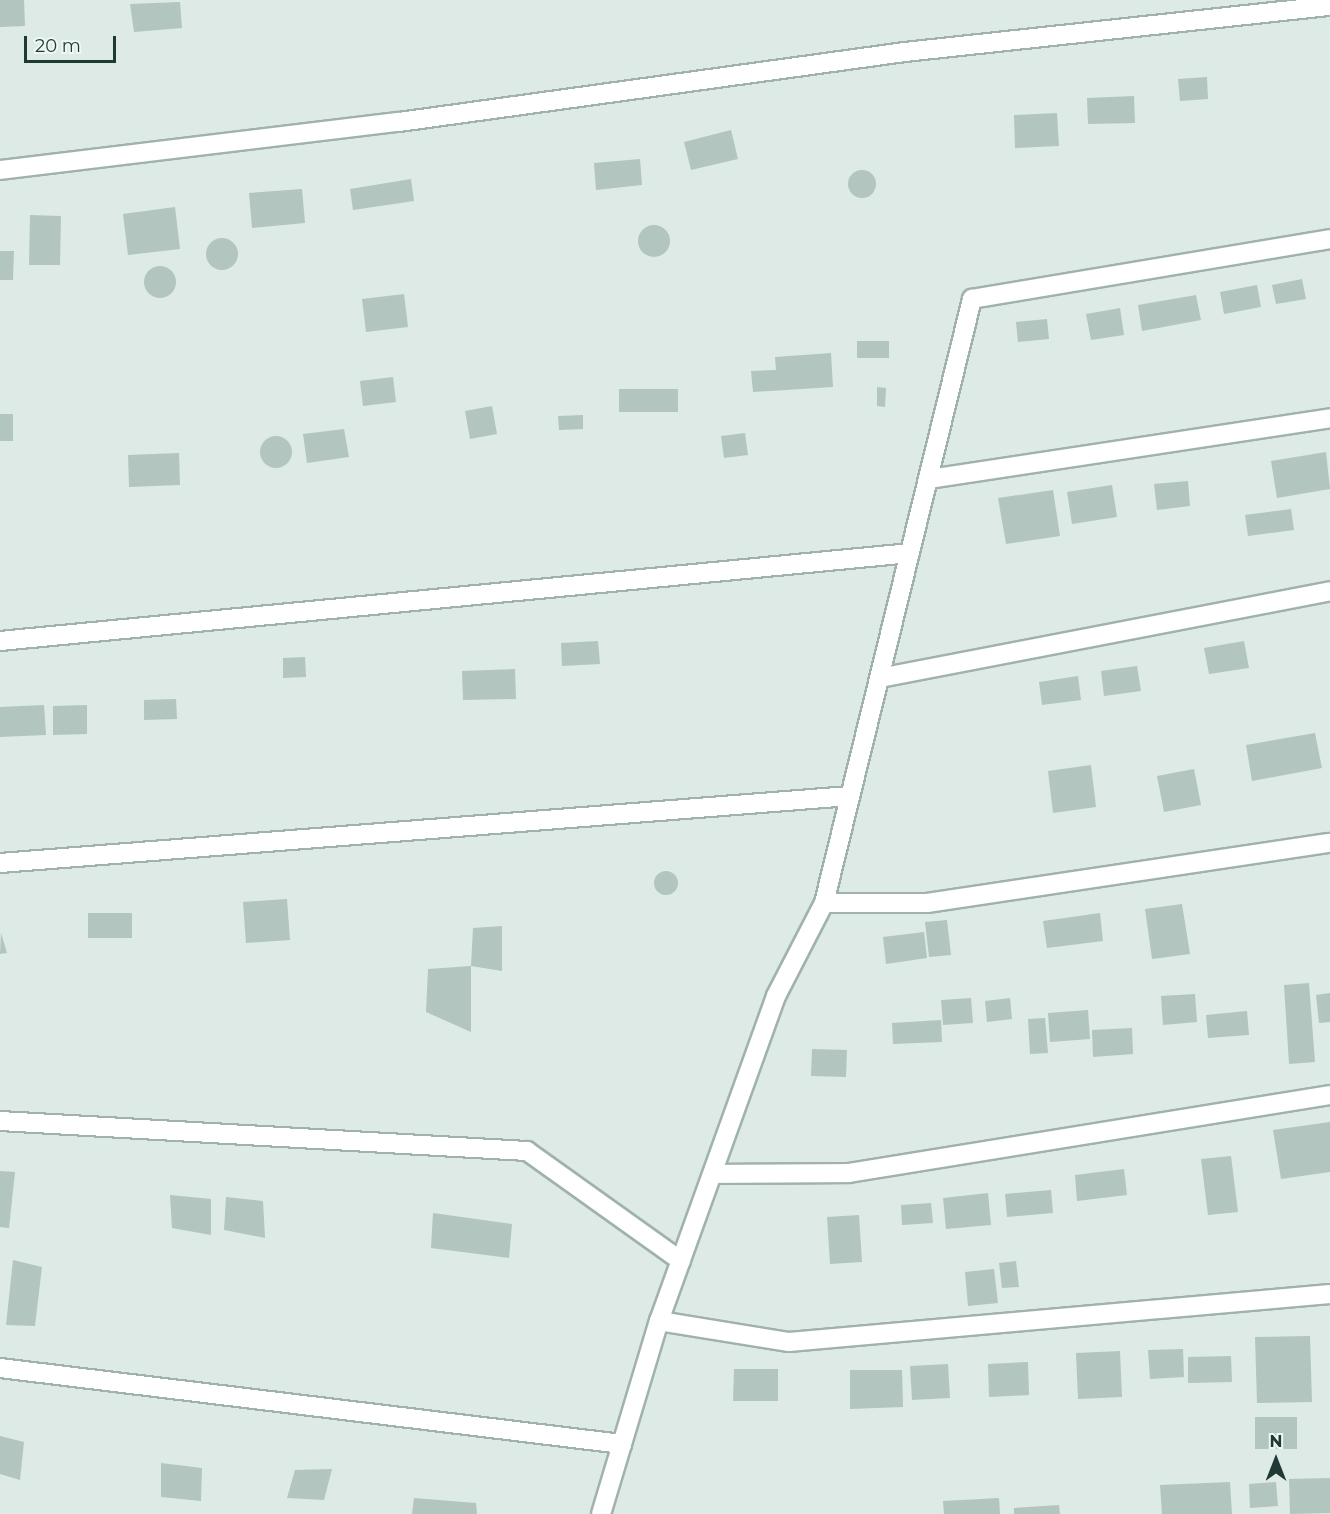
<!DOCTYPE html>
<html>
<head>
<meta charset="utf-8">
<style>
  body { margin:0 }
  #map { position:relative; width:1330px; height:1514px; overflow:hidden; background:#ddeae6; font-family:Montserrat,sans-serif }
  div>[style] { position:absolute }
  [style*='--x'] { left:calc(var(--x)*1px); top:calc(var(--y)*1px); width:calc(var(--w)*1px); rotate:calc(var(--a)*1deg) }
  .building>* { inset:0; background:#b3c5bf }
  .round { border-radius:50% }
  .roads { filter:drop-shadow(2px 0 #a0b2ad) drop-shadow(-2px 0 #a0b2ad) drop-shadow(0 2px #a0b2ad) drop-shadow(0 -2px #a0b2ad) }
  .street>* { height:18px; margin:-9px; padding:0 9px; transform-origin:9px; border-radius:9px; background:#fff }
  .secondary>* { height:18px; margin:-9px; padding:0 9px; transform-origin:9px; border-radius:9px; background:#fff }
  span { translate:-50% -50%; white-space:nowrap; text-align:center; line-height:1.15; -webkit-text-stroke:4.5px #eef7f3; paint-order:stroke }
  .north { position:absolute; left:1246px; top:1430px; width:60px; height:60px; -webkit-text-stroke:4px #eef7f3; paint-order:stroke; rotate:0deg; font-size:16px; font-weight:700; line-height:24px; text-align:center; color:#1e3a35 }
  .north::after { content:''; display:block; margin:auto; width:21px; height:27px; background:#1e3a35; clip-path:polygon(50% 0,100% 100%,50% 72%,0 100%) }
  .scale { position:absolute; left:24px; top:36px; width:92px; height:27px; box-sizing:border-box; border:3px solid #1e3a35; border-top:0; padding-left:8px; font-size:18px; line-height:21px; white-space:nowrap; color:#1e3a35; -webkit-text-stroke:4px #eef7f3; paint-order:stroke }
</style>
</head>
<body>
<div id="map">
  <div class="building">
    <i style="clip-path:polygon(0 0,24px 0,25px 26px,0 27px)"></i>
    <i style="clip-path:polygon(180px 2px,182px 28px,134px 32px,130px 4px)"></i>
    <i style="clip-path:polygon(1207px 77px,1208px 99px,1180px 101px,1178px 79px)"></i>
    <i style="clip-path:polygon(1134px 96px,1135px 123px,1088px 124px,1087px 98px)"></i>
    <i style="clip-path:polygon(1057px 113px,1059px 146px,1015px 148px,1014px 115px)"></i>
    <i style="clip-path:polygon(731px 130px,738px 159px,691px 170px,684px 142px)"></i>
    <i style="clip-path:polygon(640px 159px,642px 185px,596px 190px,594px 163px)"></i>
    <i class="round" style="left:848px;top:170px;width:28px;height:28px"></i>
    <i style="clip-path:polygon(411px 179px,414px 201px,353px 210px,350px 189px)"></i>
    <i style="clip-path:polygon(302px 189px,305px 223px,252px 228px,249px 193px)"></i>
    <i style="clip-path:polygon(175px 207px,180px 249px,128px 255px,123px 214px)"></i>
    <i style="clip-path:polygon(30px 215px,61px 216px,60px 265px,29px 265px)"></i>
    <i class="round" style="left:638px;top:225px;width:32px;height:32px"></i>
    <i class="round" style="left:206px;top:238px;width:32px;height:32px"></i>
    <i style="clip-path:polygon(0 251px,14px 251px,13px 280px,0 280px)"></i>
    <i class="round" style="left:144px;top:266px;width:32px;height:32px"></i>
    <i style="clip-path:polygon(1302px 279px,1306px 299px,1276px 304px,1272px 285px)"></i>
    <i style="clip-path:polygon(1257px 285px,1261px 307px,1224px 314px,1220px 292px)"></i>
    <i style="clip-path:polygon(404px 294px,408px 327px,366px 332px,362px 299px)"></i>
    <i style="clip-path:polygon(1196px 295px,1201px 320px,1142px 331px,1138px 305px)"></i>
    <i style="clip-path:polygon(1120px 308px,1124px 335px,1091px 340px,1086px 314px)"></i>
    <i style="clip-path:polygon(1047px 319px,1049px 339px,1018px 342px,1016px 322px)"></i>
    <i style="clip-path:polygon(857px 341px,889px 341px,889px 358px,857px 358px)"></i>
    <i style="clip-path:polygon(831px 353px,833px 387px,753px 392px,751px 371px,776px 370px,775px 357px)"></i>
    <i style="clip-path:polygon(393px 377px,396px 402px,363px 406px,360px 381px)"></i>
    <i style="clip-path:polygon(877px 387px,886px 388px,885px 407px,877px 406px)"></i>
    <i style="clip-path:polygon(619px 389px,678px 389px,678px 412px,619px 412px)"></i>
    <i style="clip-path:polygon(492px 406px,497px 434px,470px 439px,465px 411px)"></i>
    <i style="clip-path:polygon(0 414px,13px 414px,13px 441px,0 441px)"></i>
    <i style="clip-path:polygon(583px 415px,583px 429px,559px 430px,558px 416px)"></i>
    <i style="clip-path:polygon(344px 429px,349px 457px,307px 463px,303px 434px)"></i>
    <i style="clip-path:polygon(745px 433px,748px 455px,724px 458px,721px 436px)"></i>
    <i class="round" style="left:260px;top:436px;width:32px;height:32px"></i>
    <i style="clip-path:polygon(1326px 452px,1330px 489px,1277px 498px,1271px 461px)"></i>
    <i style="clip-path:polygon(179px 453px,180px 485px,129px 487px,128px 455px)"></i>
    <i style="clip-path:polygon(1188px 481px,1190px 506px,1157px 510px,1154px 484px)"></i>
    <i style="clip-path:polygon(1112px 485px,1117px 517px,1072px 524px,1067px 492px)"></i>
    <i style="clip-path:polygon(1053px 490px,1060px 536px,1006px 544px,998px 498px)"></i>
    <i style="clip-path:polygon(1291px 509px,1294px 530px,1248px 536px,1245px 515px)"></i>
    <i style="clip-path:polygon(598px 641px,600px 664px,562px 666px,561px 643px)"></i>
    <i style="clip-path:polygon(1244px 641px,1249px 668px,1209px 674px,1204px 648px)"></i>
    <i style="clip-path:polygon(305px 657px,306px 677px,283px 678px,283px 658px)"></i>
    <i style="clip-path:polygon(1137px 666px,1141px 691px,1104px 696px,1101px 671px)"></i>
    <i style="clip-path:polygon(515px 669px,516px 699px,463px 700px,462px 671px)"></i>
    <i style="clip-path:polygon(1078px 676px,1081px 700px,1042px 705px,1039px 682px)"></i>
    <i style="clip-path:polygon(176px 699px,177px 719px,144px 720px,144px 700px)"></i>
    <i style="clip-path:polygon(44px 705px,46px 735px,0 737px,0 707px)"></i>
    <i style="clip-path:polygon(87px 705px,87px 734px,53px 735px,53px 706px)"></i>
    <i style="clip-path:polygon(1315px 733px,1322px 768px,1252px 781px,1246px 745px)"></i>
    <i style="clip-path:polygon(1091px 765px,1096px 807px,1053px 813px,1048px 771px)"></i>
    <i style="clip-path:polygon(1194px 769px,1201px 805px,1164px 812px,1157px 776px)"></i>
    <i class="round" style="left:654px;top:871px;width:24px;height:24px"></i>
    <i style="clip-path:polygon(287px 899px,290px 940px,246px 943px,243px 902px)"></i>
    <i style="clip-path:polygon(1182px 904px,1190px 954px,1152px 959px,1145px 909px)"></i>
    <i style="clip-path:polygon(88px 913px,132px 913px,132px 938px,88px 938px)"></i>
    <i style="clip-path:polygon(1100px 913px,1103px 941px,1047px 948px,1043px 921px)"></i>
    <i style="clip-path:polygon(947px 920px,951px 955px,929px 957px,925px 922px)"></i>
    <i style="clip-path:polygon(502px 926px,502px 971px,471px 966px,473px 928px)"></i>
    <i style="clip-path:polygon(924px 932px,927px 958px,886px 964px,883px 937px)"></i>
    <i style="clip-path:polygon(1px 933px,7px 953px,0 954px)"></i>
    <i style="clip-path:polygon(471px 966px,471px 1032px,426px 1012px,428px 969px)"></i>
    <i style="clip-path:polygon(1309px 983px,1315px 1062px,1289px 1064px,1284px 985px)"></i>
    <i style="clip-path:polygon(1330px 993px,1330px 1022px,1319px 1023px,1316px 995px)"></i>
    <i style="clip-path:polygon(1195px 994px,1197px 1022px,1163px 1025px,1161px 996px)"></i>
    <i style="clip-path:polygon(971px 998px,973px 1023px,943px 1025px,941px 1000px)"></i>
    <i style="clip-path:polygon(1010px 998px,1012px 1019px,987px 1022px,985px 1001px)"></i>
    <i style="clip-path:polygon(1088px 1010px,1090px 1039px,1050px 1042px,1048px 1013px)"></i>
    <i style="clip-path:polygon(1247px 1011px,1249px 1035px,1208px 1038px,1206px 1015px)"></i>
    <i style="clip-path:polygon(1045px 1018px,1048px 1053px,1030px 1054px,1028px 1019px)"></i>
    <i style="clip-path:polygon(941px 1020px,942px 1042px,893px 1044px,892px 1023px)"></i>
    <i style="clip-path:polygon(1132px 1028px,1133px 1054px,1093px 1057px,1092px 1030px)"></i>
    <i style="clip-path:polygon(812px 1049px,847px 1050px,846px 1077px,811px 1076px)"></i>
    <i style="clip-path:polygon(1330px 1122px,1330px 1172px,1281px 1179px,1273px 1130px)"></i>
    <i style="clip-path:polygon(1231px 1156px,1238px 1212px,1208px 1215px,1201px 1159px)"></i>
    <i style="clip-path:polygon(1124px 1169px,1127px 1195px,1077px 1201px,1075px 1175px)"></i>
    <i style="clip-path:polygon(0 1171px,15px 1172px,9px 1228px,0 1227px)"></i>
    <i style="clip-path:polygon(1051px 1190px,1053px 1213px,1007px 1217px,1005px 1194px)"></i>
    <i style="clip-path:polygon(988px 1193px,991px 1225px,946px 1229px,943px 1198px)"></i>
    <i style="clip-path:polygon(170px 1195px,211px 1199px,211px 1235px,172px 1228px)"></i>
    <i style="clip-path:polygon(226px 1197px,263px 1201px,265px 1238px,224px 1230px)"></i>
    <i style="clip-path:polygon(931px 1203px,933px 1223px,902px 1225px,901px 1205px)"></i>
    <i style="clip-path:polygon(433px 1213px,512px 1224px,509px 1258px,431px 1248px)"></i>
    <i style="clip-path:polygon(859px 1215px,862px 1262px,830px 1264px,827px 1217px)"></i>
    <i style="clip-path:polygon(13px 1260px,42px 1267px,35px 1326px,6px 1325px)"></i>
    <i style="clip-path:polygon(1016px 1261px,1019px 1287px,1002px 1288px,999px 1263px)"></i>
    <i style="clip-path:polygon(994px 1269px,998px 1303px,968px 1306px,965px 1272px)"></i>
    <i style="clip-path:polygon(1310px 1336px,1312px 1402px,1257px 1403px,1255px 1337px)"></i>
    <i style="clip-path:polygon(1183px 1349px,1184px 1377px,1150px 1379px,1148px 1350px)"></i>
    <i style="clip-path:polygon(1120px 1351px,1122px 1397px,1078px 1399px,1076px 1353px)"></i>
    <i style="clip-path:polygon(1231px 1356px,1232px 1382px,1188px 1383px,1188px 1357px)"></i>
    <i style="clip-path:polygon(1028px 1362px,1029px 1395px,989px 1397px,988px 1364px)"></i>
    <i style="clip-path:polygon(948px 1364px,950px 1398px,912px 1400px,910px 1366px)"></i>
    <i style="clip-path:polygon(734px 1369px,778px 1369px,778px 1401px,733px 1401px)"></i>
    <i style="clip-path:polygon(850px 1370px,902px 1370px,903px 1407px,850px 1409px)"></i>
    <i style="clip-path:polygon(1255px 1417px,1297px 1417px,1297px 1449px,1255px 1449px)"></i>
    <i style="clip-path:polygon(0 1436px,24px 1442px,20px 1480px,0 1474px)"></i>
    <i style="clip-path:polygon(161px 1463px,202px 1468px,201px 1501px,161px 1497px)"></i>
    <i style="clip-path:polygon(332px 1469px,324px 1500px,287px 1498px,295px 1470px)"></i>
    <i style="clip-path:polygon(1330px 1478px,1330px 1513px,1290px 1514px,1289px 1479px)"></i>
    <i style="clip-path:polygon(1230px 1482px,1232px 1514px,1162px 1514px,1160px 1485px)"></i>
    <i style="clip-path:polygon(1276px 1482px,1278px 1506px,1250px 1508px,1249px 1484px)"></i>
    <i style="clip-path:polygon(414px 1498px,476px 1503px,477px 1514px,412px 1514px)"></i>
    <i style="clip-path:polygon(999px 1498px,1000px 1514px,944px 1514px,943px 1501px)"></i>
    <i style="clip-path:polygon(1059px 1505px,1060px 1514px,1014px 1514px,1014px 1508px)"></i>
  </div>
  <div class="roads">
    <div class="street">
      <i style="--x:929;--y:479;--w:406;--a:-8.6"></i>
      <i style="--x:0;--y:641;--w:914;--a:-5.52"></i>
      <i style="--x:880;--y:678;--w:458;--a:-10.9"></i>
      <i style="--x:0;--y:863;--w:853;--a:-4.51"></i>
      <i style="--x:824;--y:903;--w:103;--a:0"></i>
      <i style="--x:927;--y:903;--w:407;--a:-8.5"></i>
      <i style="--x:0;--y:1121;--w:528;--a:3.26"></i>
      <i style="--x:527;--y:1151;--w:189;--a:35.5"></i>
      <i style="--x:714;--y:1174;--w:135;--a:-0.4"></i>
      <i style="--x:849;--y:1173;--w:487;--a:-9.2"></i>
      <i style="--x:659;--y:1321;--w:132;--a:9.2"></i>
      <i style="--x:789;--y:1342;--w:543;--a:-5.07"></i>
      <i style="--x:0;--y:1368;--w:627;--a:6.97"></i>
      <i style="--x:601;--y:1514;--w:202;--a:-73.3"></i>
      <i style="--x:659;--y:1321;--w:345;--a:-70.2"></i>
      <i style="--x:776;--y:996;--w:105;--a:-62.7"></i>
      <i style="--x:824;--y:903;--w:622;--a:-76.23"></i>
      <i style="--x:972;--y:299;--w:363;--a:-9.5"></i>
    </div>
    <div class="secondary">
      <i style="--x:0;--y:170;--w:402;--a:-6.9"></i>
      <i style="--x:399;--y:122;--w:511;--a:-7.88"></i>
      <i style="--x:905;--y:52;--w:427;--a:-6.2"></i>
    </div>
  </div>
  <div class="north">N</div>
  <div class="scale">20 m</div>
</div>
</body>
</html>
